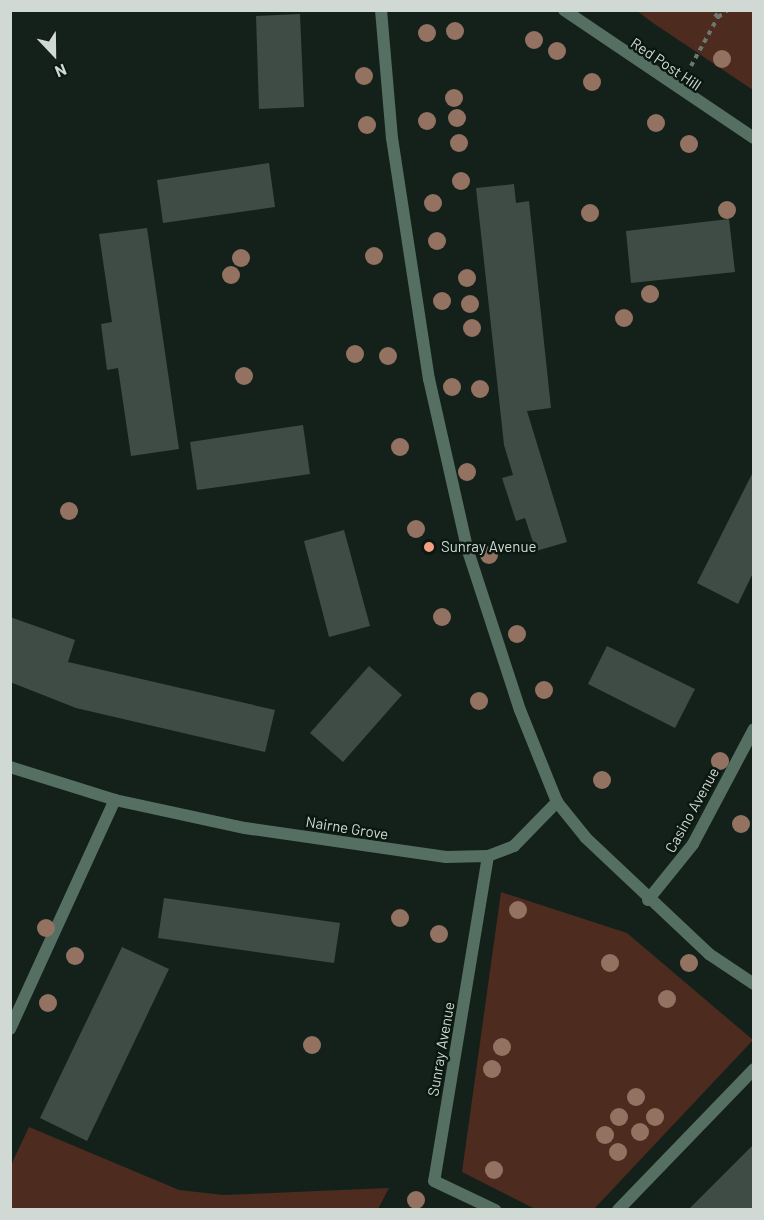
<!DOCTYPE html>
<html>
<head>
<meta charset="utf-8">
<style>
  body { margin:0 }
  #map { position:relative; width:764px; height:1220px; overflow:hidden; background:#14211b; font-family:Barlow,sans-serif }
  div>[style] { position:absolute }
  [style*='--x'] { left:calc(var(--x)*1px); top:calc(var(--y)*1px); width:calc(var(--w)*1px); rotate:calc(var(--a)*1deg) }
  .green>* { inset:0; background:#4d2b1f }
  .building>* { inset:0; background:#3e4c45 }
  .path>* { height:4px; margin-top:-2px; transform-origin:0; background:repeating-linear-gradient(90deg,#6c7771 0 4.5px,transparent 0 9px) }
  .minor>* { height:12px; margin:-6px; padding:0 6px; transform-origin:6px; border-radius:6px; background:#556f63 }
  .tertiary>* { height:12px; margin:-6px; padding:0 6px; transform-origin:6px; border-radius:6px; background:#556f63 }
  .trees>* { width:18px; height:18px; margin:-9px; border-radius:50%; background:#937262 }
  .dots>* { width:16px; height:16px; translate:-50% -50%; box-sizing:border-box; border:3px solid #0b1812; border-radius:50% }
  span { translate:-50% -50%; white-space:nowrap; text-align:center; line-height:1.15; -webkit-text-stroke:5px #0b1812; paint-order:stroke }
  .street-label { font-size:15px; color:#d1d9d5 }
  .poi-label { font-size:15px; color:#d1d9d5 }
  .left { translate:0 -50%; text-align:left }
  .frame { position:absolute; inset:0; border:12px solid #d1d9d5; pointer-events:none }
  .north { position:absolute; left:24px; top:24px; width:60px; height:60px; -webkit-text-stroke:4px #0b1812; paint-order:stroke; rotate:158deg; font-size:16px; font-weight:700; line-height:24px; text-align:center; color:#d1d9d5 }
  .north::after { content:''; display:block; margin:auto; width:21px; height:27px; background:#d1d9d5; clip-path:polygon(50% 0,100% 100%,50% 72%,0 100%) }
</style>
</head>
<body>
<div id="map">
  <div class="green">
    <i style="clip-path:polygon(637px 11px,753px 11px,753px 90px,653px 23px)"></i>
    <i style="clip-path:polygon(501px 892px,627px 933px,753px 1040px,594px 1209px,535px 1209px,462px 1172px)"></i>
    <i style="clip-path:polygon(29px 1127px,179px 1190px,224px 1195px,389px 1188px,378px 1209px,11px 1209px,11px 1165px)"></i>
  </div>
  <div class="building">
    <i style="clip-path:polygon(300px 14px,304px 107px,259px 109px,256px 16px)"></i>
    <i style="clip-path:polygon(269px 163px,275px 207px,163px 223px,157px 180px)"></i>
    <i style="clip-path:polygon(514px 184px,516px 203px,529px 201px,551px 408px,527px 411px,567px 542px,536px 551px,525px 518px,516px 521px,502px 478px,513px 475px,504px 445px,476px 188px)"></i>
    <i style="clip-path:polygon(729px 219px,735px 272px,631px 283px,626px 231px)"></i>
    <i style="clip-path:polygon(147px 228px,179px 449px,131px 456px,118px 368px,107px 370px,101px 324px,112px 322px,99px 234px)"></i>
    <i style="clip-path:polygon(303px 425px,310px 474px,197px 490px,190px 442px)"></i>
    <i style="clip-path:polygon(753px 472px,753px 573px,738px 604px,697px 583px)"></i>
    <i style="clip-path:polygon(344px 530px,370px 626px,329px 637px,304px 541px)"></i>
    <i style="clip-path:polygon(10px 617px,75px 640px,68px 662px,275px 710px,265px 752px,76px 708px,10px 682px)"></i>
    <i style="clip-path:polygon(607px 646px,695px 689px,675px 728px,588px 684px)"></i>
    <i style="clip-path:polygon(369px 666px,402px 695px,343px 762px,310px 733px)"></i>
    <i style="clip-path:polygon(164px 898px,340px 923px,334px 963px,158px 938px)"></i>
    <i style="clip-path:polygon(122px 947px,169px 969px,87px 1141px,40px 1118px)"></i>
    <i style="clip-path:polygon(753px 1145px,753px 1209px,689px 1209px)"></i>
  </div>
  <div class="path">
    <i style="--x:718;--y:17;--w:12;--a:-35"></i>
    <i style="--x:691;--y:66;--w:56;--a:-61.1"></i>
    <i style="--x:718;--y:17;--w:10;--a:-135"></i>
  </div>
  <div class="minor">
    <i style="--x:10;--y:767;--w:110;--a:17.4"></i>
    <i style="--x:115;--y:800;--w:133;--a:12.2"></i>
    <i style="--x:245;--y:828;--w:203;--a:8.2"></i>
    <i style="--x:446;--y:857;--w:42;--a:-1.4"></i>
    <i style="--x:488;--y:856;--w:28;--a:-21"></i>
    <i style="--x:514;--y:846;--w:62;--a:-45.7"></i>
    <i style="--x:488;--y:856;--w:329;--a:99.4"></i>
    <i style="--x:434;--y:1181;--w:68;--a:25.4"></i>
    <i style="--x:648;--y:900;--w:72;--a:-51.2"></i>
    <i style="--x:693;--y:844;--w:130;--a:-62.1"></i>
    <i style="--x:10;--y:1029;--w:252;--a:-65.4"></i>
    <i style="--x:618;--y:1210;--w:196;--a:-46"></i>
  </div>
  <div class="tertiary">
    <i style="--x:381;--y:10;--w:128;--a:85.1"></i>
    <i style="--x:392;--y:138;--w:244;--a:81.3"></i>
    <i style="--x:429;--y:379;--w:173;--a:77.3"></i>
    <i style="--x:467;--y:548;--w:170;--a:71.9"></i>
    <i style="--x:520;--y:710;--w:99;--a:68.1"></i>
    <i style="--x:557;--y:802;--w:46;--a:51.1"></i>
    <i style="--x:586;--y:838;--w:169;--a:43.3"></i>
    <i style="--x:709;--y:954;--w:54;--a:33.7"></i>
    <i style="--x:564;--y:10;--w:229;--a:34"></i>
  </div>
  <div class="trees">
    <i style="left:455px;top:31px"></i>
    <i style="left:427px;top:33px"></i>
    <i style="left:534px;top:40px"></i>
    <i style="left:557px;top:51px"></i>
    <i style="left:722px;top:59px"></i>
    <i style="left:364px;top:76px"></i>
    <i style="left:592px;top:82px"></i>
    <i style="left:454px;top:98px"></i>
    <i style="left:457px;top:118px"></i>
    <i style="left:427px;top:121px"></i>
    <i style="left:656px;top:123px"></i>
    <i style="left:367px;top:125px"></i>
    <i style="left:459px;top:143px"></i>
    <i style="left:689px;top:144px"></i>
    <i style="left:461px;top:181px"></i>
    <i style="left:433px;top:203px"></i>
    <i style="left:727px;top:210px"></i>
    <i style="left:590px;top:213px"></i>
    <i style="left:437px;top:241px"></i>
    <i style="left:374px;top:256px"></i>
    <i style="left:241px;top:258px"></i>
    <i style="left:231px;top:275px"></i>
    <i style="left:467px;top:278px"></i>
    <i style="left:650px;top:294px"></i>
    <i style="left:442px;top:301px"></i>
    <i style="left:470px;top:304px"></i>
    <i style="left:624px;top:318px"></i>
    <i style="left:472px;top:328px"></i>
    <i style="left:355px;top:354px"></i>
    <i style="left:388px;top:356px"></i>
    <i style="left:244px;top:376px"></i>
    <i style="left:452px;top:387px"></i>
    <i style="left:480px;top:389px"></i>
    <i style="left:400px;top:447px"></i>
    <i style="left:467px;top:472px"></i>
    <i style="left:69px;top:511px"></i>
    <i style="left:416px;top:529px"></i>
    <i style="left:489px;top:555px"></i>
    <i style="left:442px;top:617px"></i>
    <i style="left:517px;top:634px"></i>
    <i style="left:544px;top:690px"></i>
    <i style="left:479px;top:701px"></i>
    <i style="left:720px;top:761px"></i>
    <i style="left:602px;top:780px"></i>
    <i style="left:741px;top:824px"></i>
    <i style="left:518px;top:910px"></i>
    <i style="left:400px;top:918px"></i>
    <i style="left:46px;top:928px"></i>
    <i style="left:439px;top:934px"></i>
    <i style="left:75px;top:956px"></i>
    <i style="left:610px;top:963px"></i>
    <i style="left:689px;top:963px"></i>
    <i style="left:667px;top:999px"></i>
    <i style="left:48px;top:1003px"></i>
    <i style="left:312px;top:1045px"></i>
    <i style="left:502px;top:1047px"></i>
    <i style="left:492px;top:1069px"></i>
    <i style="left:636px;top:1097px"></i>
    <i style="left:619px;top:1117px"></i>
    <i style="left:655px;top:1117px"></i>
    <i style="left:640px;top:1132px"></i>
    <i style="left:605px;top:1135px"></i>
    <i style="left:618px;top:1152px"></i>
    <i style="left:494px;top:1170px"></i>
    <i style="left:416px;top:1200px"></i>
  </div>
  <div class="dots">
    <i style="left:429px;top:547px;background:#f39f83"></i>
  </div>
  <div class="street-label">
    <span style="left:666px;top:64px;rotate:34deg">Red Post Hill</span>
    <span style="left:692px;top:810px;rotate:-61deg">Casino Avenue</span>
    <span style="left:347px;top:828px;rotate:9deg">Nairne Grove</span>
    <span style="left:441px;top:1049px;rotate:-80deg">Sunray Avenue</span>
  </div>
  <div class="poi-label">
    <span class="left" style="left:441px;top:547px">Sunray Avenue</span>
  </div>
  <div class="frame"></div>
  <div class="north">N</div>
</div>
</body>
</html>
